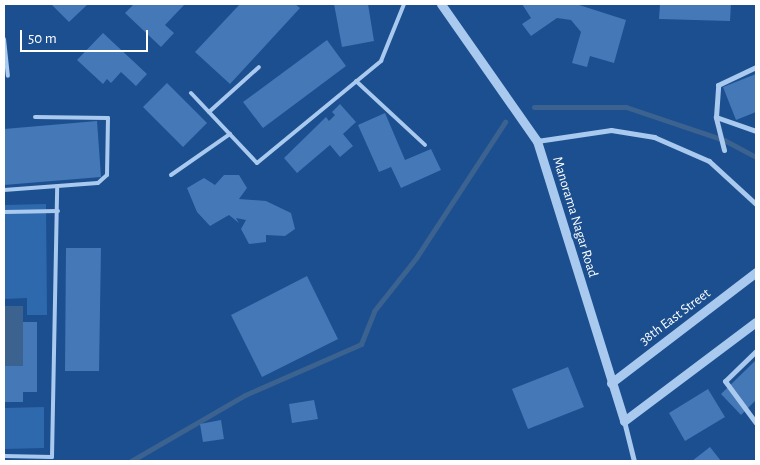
<!DOCTYPE html>
<html>
<head>
<meta charset="utf-8">
<style>
  body { margin:0 }
  #map { position:relative; width:760px; height:465px; overflow:hidden; background:#1b4f8f; font-family:"Alegreya Sans",sans-serif }
  div>[style] { position:absolute }
  [style*='--x'] { left:calc(var(--x)*1px); top:calc(var(--y)*1px); width:calc(var(--w)*1px); rotate:calc(var(--a)*1deg) }
  .green>* { inset:0; background:#2e69ad }
  .water>* { inset:0; background:#3c6290 }
  .stream>* { height:5px; margin:-2.5px; padding:0 2.5px; transform-origin:2.5px; border-radius:2.5px; background:#3c6290 }
  .building>* { inset:0; background:#4478b7 }
  .service>* { height:4px; margin:-2px; padding:0 2px; transform-origin:2px; border-radius:2px; background:#a9c9ee }
  .minor>* { height:5px; margin:-2.5px; padding:0 2.5px; transform-origin:2.5px; border-radius:2.5px; background:#a9c9ee }
  .tertiary>* { height:9px; margin:-4.5px; padding:0 4.5px; transform-origin:4.5px; border-radius:4.5px; background:#a9c9ee }
  span { translate:-50% -50%; white-space:nowrap; text-align:center; line-height:1.15; -webkit-text-stroke:5px #1b4f8f; paint-order:stroke }
  .street-label { font-size:14px; color:#fff }
  .frame { position:absolute; inset:0; border:5px solid #fff; pointer-events:none }
  .scale { position:absolute; left:20px; top:30px; width:128px; height:22px; box-sizing:border-box; border:2px solid #fff; border-top:0; padding-left:6px; font-size:15px; line-height:18px; white-space:nowrap; color:#fff; -webkit-text-stroke:4px #1b4f8f; paint-order:stroke }
</style>
</head>
<body>
<div id="map">
  <div class="green">
    <i style="clip-path:polygon(46px 204px,47px 315px,27px 315px,27px 298px,4px 299px,4px 205px)"></i>
    <i style="clip-path:polygon(44px 407px,44px 448px,4px 449px,4px 408px)"></i>
  </div>
  <div class="water">
    <i style="clip-path:polygon(4px 306px,23px 306px,23px 366px,4px 366px)"></i>
  </div>
  <div class="stream">
    <i style="--x:534;--y:107;--w:92;--a:0"></i>
    <i style="--x:626;--y:107;--w:103;--a:18.6"></i>
    <i style="--x:724;--y:140;--w:36;--a:28"></i>
    <i style="--x:131;--y:461;--w:132;--a:-30.1"></i>
    <i style="--x:245;--y:395;--w:127;--a:-23.7"></i>
    <i style="--x:361;--y:344;--w:35;--a:-68"></i>
    <i style="--x:374;--y:311;--w:68;--a:-51.6"></i>
    <i style="--x:416;--y:258;--w:163;--a:-56.8"></i>
  </div>
  <div class="building">
    <i style="clip-path:polygon(51px 4px,88px 4px,69px 22px)"></i>
    <i style="clip-path:polygon(134px 4px,185px 4px,165px 25px,174px 33px,161px 47px,125px 13px)"></i>
    <i style="clip-path:polygon(240px 4px,295px 4px,300px 8px,230px 84px,195px 52px)"></i>
    <i style="clip-path:polygon(334px 4px,368px 4px,374px 41px,342px 47px)"></i>
    <i style="clip-path:polygon(522px 4px,576px 4px,626px 20px,614px 63px,590px 56px,587px 67px,572px 63px,581px 32px,571px 20px,557px 18px,531px 36px,522px 24px,531px 18px)"></i>
    <i style="clip-path:polygon(660px 4px,731px 4px,730px 21px,659px 19px)"></i>
    <i style="clip-path:polygon(103px 33px,147px 74px,136px 86px,121px 72px,111px 83px,107px 79px,103px 84px,77px 60px)"></i>
    <i style="clip-path:polygon(327px 40px,346px 66px,263px 128px,243px 102px)"></i>
    <i style="clip-path:polygon(756px 74px,756px 112px,736px 120px,723px 87px)"></i>
    <i style="clip-path:polygon(167px 83px,207px 123px,183px 147px,143px 107px)"></i>
    <i style="clip-path:polygon(340px 104px,356px 122px,343px 134px,353px 146px,340px 157px,330px 145px,297px 173px,284px 158px,326px 117px,329px 121px,335px 115px,332px 112px)"></i>
    <i style="clip-path:polygon(385px 113px,405px 160px,431px 149px,441px 170px,401px 188px,391px 167px,379px 172px,358px 125px)"></i>
    <i style="clip-path:polygon(97px 121px,101px 177px,4px 185px,4px 129px)"></i>
    <i style="clip-path:polygon(224px 175px,239px 175px,247px 188px,239px 199px,266px 201px,291px 213px,295px 229px,285px 236px,266px 235px,266px 242px,249px 244px,241px 229px,246px 220px,236px 218px,239px 223px,229px 215px,210px 226px,197px 212px,187px 188px,204px 178px,215px 185px)"></i>
    <i style="clip-path:polygon(66px 248px,101px 248px,99px 371px,65px 371px)"></i>
    <i style="clip-path:polygon(307px 276px,338px 339px,262px 377px,231px 315px)"></i>
    <i style="clip-path:polygon(23px 322px,37px 322px,37px 392px,23px 392px,23px 402px,4px 402px,4px 366px,23px 366px)"></i>
    <i style="clip-path:polygon(756px 360px,756px 400px,741px 415px,721px 394px)"></i>
    <i style="clip-path:polygon(568px 367px,584px 407px,528px 429px,512px 389px)"></i>
    <i style="clip-path:polygon(708px 389px,725px 417px,685px 441px,669px 413px)"></i>
    <i style="clip-path:polygon(314px 400px,318px 419px,292px 423px,289px 404px)"></i>
    <i style="clip-path:polygon(221px 420px,224px 439px,203px 442px,200px 424px)"></i>
    <i style="clip-path:polygon(710px 447px,721px 461px,692px 461px)"></i>
  </div>
  <div class="service">
    <i style="--x:4;--y:39;--w:37;--a:84"></i>
    <i style="--x:356;--y:81;--w:94;--a:42.8"></i>
    <i style="--x:191;--y:93;--w:96;--a:46.7"></i>
    <i style="--x:257;--y:163;--w:161;--a:-39.4"></i>
    <i style="--x:381;--y:61;--w:61;--a:-68"></i>
    <i style="--x:209;--y:112;--w:67;--a:-42"></i>
    <i style="--x:171;--y:175;--w:72;--a:-34.8"></i>
    <i style="--x:4;--y:190;--w:94;--a:-4.3"></i>
    <i style="--x:98;--y:183;--w:12;--a:-42"></i>
    <i style="--x:107;--y:175;--w:57;--a:-89"></i>
    <i style="--x:108;--y:118;--w:73;--a:-179.2"></i>
    <i style="--x:4;--y:212;--w:54;--a:-1.1"></i>
    <i style="--x:4;--y:456;--w:48;--a:1.2"></i>
    <i style="--x:52;--y:457;--w:270;--a:-88.9"></i>
  </div>
  <div class="minor">
    <i style="--x:716;--y:117;--w:42;--a:19.3"></i>
    <i style="--x:537;--y:141;--w:75;--a:-8.5"></i>
    <i style="--x:611;--y:130;--w:44;--a:9.2"></i>
    <i style="--x:654;--y:137;--w:60;--a:23.6"></i>
    <i style="--x:709;--y:161;--w:64;--a:42.5"></i>
    <i style="--x:724;--y:150;--w:34;--a:-104"></i>
    <i style="--x:716;--y:117;--w:32;--a:-86"></i>
    <i style="--x:718;--y:85;--w:42;--a:-25.3"></i>
    <i style="--x:756;--y:351;--w:43;--a:135.9"></i>
    <i style="--x:725;--y:381;--w:52;--a:53.6"></i>
    <i style="--x:624;--y:421;--w:41;--a:76"></i>
  </div>
  <div class="tertiary">
    <i style="--x:441;--y:4;--w:167;--a:55"></i>
    <i style="--x:537;--y:141;--w:293;--a:72.7"></i>
    <i style="--x:624;--y:421;--w:165;--a:-36.9"></i>
    <i style="--x:611;--y:383;--w:183;--a:-37.4"></i>
  </div>
  <div class="street-label">
    <span style="left:575px;top:217px;rotate:73deg">Manorama Nagar Road</span>
    <span style="left:675px;top:317px;rotate:-37deg">38th East Street</span>
  </div>
  <div class="frame"></div>
  <div class="scale">50 m</div>
</div>
</body>
</html>
